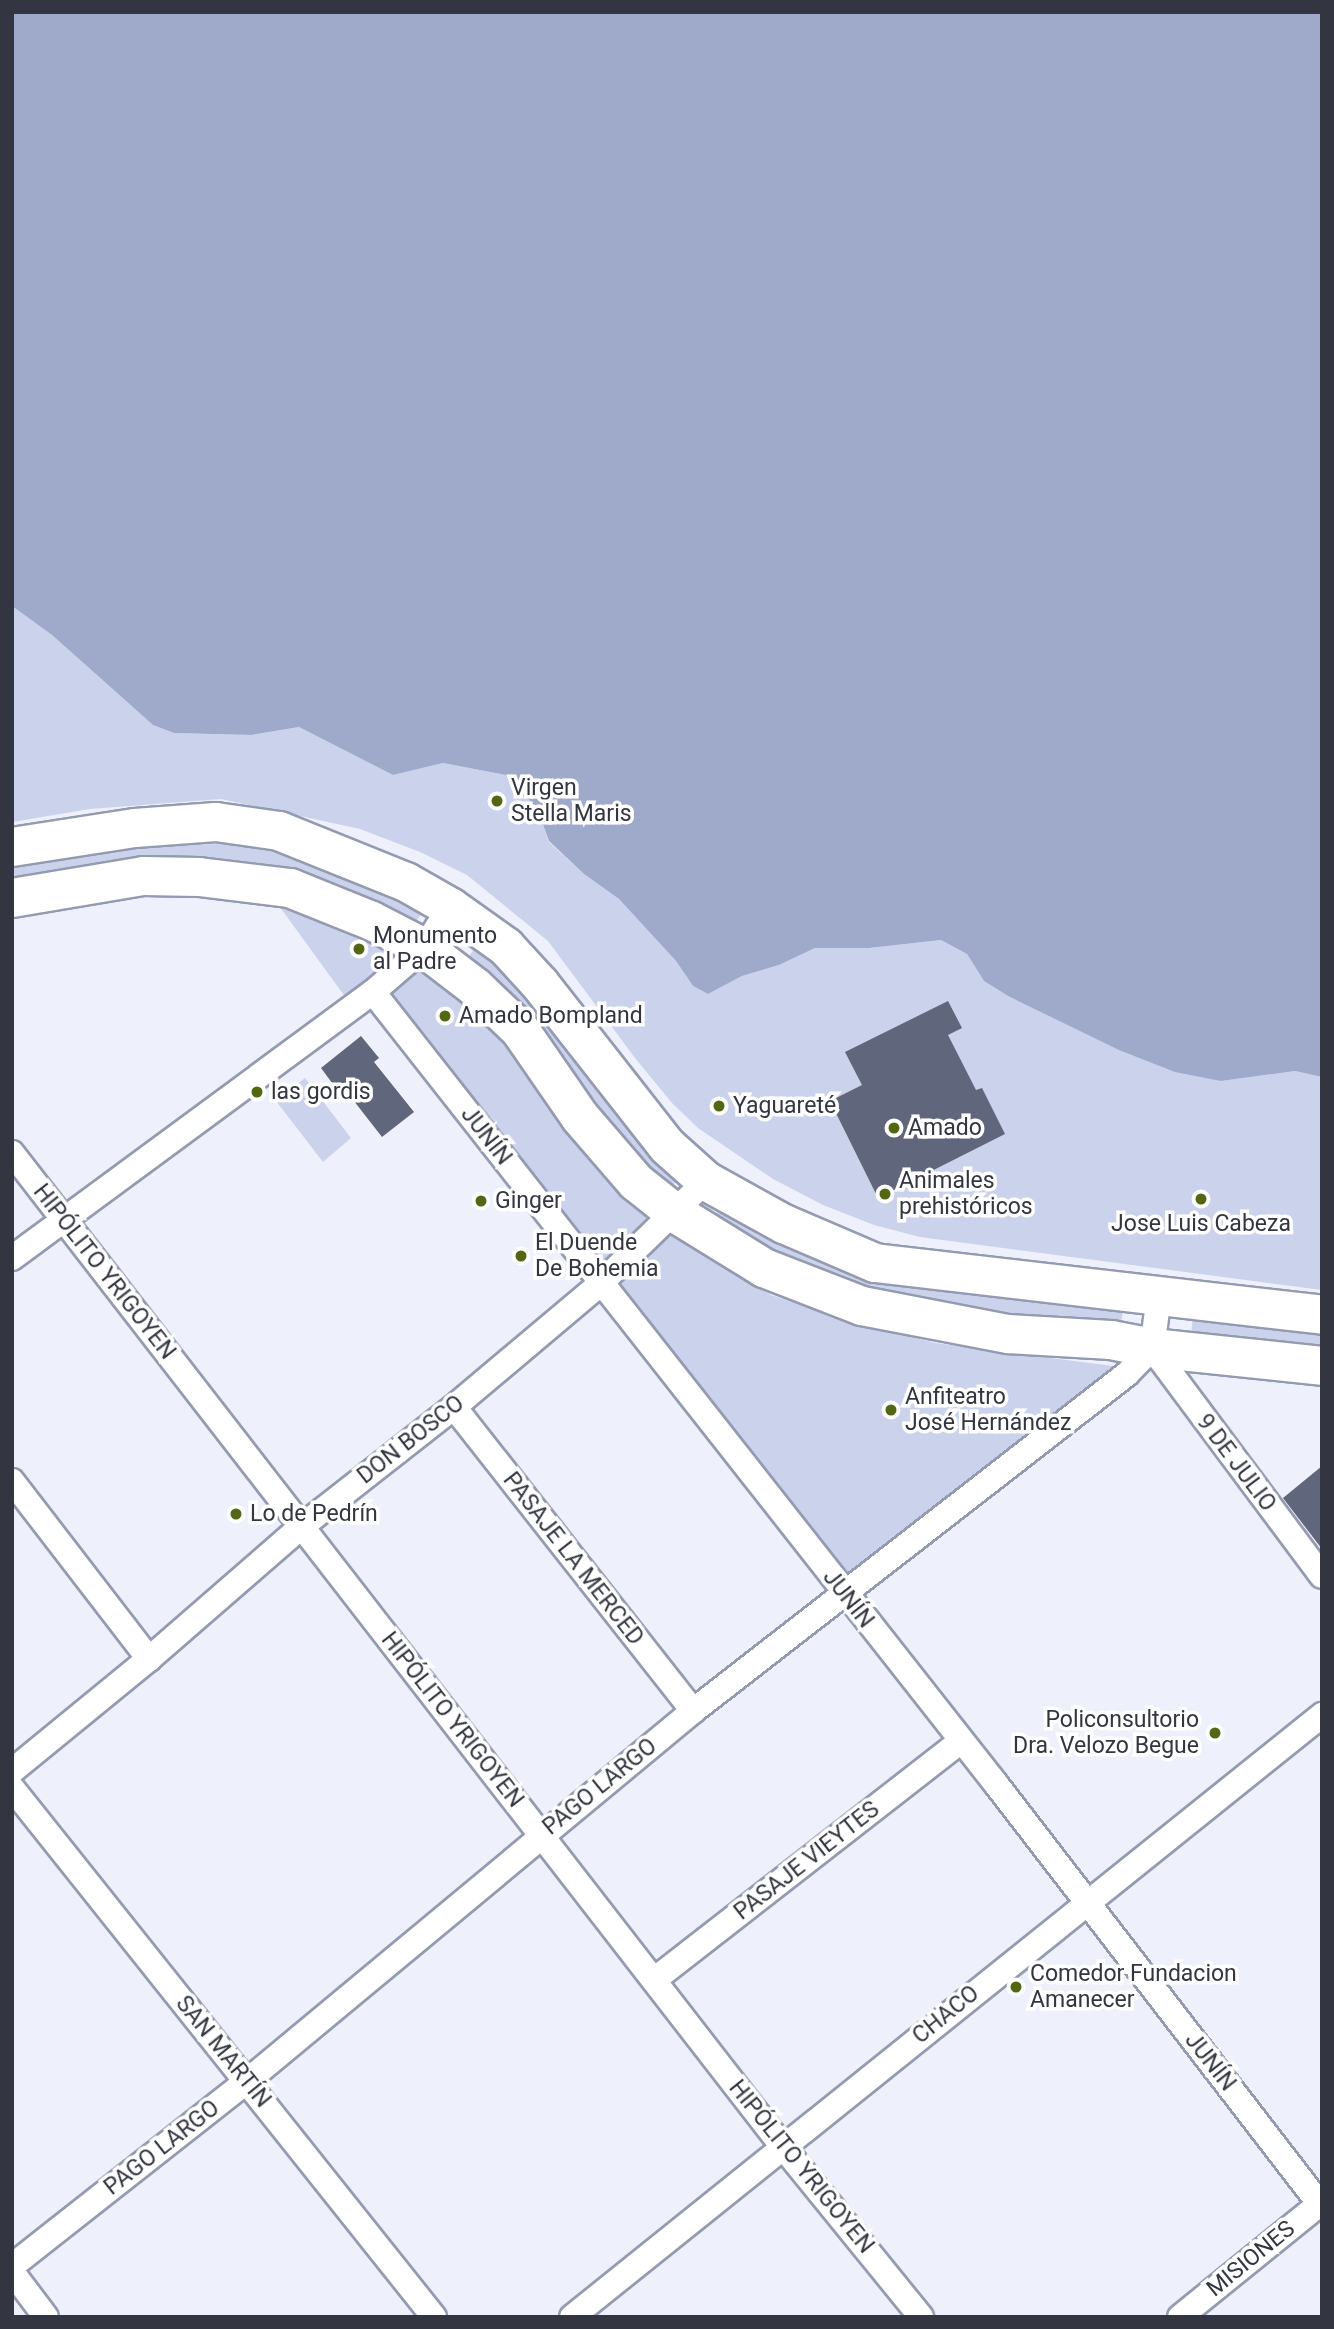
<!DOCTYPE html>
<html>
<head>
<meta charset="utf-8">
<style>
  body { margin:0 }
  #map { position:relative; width:1334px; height:2329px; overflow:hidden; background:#eef1fb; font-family:Roboto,sans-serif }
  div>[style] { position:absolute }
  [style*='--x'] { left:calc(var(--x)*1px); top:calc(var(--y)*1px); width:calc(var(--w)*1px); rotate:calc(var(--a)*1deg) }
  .green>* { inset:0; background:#cbd2ec }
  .water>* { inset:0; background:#9fa9ca }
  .building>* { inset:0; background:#60667b }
  .roads { filter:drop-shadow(2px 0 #949bb1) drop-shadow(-2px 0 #949bb1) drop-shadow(0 2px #949bb1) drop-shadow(0 -2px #949bb1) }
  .minor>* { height:24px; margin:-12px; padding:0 12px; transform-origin:12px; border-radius:12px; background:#fff }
  .primary>* { height:38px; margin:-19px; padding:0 19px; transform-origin:19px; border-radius:19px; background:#fff }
  .dots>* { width:19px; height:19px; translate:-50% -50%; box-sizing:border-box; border:4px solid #fff; border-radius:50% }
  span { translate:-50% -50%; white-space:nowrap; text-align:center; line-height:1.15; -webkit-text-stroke:7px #fff; paint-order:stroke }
  .poi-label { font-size:23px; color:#333640 }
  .left { translate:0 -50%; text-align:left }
  .right { translate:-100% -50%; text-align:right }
  .street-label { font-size:23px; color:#333640 }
  .frame { position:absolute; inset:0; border:14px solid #333640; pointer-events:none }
</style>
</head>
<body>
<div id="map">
  <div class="green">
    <i style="clip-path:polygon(12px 606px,52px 635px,153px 725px,174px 733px,251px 735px,299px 727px,393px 775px,443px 763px,506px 775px,526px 795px,541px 819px,549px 842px,584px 874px,619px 899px,676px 961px,693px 986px,708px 994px,742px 976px,779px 965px,815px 948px,869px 948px,941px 940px,967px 954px,984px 981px,1008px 996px,1221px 1081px,1295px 1071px,1322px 1077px,1322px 1290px,920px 1237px,874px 1225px,823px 1205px,773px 1179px,698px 1128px,672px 1103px,635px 1058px,548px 941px,467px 875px,420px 852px,360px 829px,221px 799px,90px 809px,12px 822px)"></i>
    <i style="clip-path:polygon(225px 844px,295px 855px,425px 907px,412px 929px,338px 896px,12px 889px,12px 865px,139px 845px)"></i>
    <i style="clip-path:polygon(274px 899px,396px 948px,398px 959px,346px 998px)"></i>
    <i style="clip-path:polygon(476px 946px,513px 974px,570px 1041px,609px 1103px,646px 1146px,685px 1171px,670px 1188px,638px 1167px,463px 965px)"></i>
    <i style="clip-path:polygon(425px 957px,514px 1047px,562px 1127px,602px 1169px,656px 1216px,597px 1269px,383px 991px)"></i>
    <i style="clip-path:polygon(305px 1078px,351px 1138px,323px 1162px,276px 1101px)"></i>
    <i style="clip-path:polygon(724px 1202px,789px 1236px,1124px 1306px,1120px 1329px,911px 1303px,779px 1258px,713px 1220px)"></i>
    <i style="clip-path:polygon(671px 1235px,771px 1295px,860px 1324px,935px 1343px,1113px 1366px,1116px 1377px,845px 1585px,610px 1287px)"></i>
    <i style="clip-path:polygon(1193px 1314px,1322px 1331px,1322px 1355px,1191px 1338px)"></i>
  </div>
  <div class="water">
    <i style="clip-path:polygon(12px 12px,1322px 12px,1322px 1077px,1295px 1071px,1221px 1081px,1175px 1072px,1119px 1050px,1008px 996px,984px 981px,967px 954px,941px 940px,869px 948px,815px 948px,779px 965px,742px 976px,708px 994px,693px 986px,676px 961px,619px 899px,584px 874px,549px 841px,541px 819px,526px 795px,506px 775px,443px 763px,393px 775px,299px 727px,251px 735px,174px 733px,153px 725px,52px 635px,12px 606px)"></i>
  </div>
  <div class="building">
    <i style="clip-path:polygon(948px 1001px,962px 1028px,948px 1035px,976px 1090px,982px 1088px,1005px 1134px,878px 1198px,830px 1101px,862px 1085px,845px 1052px)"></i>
    <i style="clip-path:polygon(361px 1036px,379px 1058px,374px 1062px,414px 1112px,382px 1137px,343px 1087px,338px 1091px,321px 1068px)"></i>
    <i style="clip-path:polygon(1322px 1466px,1322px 1549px,1283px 1498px)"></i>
  </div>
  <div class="roads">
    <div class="minor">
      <i style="--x:373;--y:992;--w:1008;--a:51.81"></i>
      <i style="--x:996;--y:1784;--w:534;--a:52.38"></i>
      <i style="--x:12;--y:1153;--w:1258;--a:52.2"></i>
      <i style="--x:783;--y:2147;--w:219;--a:50.9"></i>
      <i style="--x:12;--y:1258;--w:448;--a:-36.4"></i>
      <i style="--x:373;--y:992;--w:67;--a:-40.8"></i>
      <i style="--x:424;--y:948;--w:49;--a:-57.6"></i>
      <i style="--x:1152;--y:1348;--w:284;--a:53.3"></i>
      <i style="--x:454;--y:1407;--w:387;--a:51.8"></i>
      <i style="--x:12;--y:1481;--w:225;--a:52.4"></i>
      <i style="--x:12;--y:1771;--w:177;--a:-39.3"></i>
      <i style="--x:149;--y:1659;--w:201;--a:-41"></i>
      <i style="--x:301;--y:1527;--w:194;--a:-38.1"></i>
      <i style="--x:454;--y:1407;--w:192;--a:-40.1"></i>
      <i style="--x:601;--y:1283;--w:146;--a:-44.2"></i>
      <i style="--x:12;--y:1788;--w:677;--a:51.42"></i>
      <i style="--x:654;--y:1980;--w:389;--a:-37.9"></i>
      <i style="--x:12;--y:2266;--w:298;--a:-38.2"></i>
      <i style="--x:246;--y:2082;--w:581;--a:-39.69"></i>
      <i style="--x:693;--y:1711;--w:549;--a:-37.83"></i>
      <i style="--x:1127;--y:1374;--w:36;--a:-46"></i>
      <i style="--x:1152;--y:1348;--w:52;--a:-82.3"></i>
      <i style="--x:12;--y:2272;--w:56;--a:52.9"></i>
      <i style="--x:572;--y:2317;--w:962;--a:-38.75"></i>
      <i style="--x:1180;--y:2317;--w:183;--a:-39"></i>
    </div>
    <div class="primary">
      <i style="--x:12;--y:847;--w:124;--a:-8.8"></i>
      <i style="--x:135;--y:828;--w:81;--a:-4.2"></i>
      <i style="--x:216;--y:822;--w:64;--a:8.1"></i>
      <i style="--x:279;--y:831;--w:137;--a:21.9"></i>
      <i style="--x:406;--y:882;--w:51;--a:29.6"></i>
      <i style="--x:450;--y:907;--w:69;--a:35.5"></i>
      <i style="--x:506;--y:947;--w:50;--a:47.4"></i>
      <i style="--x:540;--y:984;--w:206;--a:51.9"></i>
      <i style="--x:667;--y:1146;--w:52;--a:41.9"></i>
      <i style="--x:706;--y:1181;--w:89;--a:28.9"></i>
      <i style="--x:784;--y:1224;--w:99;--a:23.2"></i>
      <i style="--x:875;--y:1263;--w:450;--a:6.6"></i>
      <i style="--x:12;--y:898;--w:134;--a:-9.5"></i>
      <i style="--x:144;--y:876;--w:55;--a:1"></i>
      <i style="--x:199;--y:877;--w:92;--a:6.9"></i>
      <i style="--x:290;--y:888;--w:88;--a:21.9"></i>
      <i style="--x:372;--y:921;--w:59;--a:27.4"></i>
      <i style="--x:424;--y:948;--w:64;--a:37.4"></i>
      <i style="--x:475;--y:987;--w:62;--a:43.7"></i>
      <i style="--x:520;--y:1030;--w:106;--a:55.4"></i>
      <i style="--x:580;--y:1117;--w:86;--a:49.3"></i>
      <i style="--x:636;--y:1182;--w:50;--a:38.5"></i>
      <i style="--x:675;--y:1213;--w:105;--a:31.7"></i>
      <i style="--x:764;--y:1268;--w:105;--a:21.2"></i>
      <i style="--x:862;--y:1306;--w:149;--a:10.9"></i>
      <i style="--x:1008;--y:1334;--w:103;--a:3.3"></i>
      <i style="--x:1111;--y:1340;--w:42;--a:11"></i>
      <i style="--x:1152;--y:1348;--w:171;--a:6"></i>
    </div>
  </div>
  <div class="dots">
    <i style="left:497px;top:801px;background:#536612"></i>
    <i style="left:359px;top:949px;background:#536612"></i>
    <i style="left:445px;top:1016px;background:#536612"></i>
    <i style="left:257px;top:1092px;background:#536612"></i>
    <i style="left:719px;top:1106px;background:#536612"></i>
    <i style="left:894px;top:1128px;background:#536612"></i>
    <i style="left:885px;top:1194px;background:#536612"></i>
    <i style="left:1201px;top:1199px;background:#536612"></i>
    <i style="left:481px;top:1201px;background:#536612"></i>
    <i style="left:521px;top:1256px;background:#536612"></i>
    <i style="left:891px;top:1410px;background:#536612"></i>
    <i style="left:236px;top:1514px;background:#536612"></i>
    <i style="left:1215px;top:1733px;background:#536612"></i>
    <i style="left:1016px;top:1987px;background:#536612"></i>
  </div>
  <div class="poi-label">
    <span class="left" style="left:511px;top:801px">Virgen<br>Stella Maris</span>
    <span class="left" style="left:373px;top:949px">Monumento<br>al Padre</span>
    <span class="left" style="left:459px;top:1016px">Amado Bompland</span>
    <span class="left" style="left:271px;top:1092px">las gordis</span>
    <span class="left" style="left:733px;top:1106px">Yaguareté</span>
    <span class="left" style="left:908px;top:1128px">Amado</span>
    <span class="left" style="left:899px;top:1194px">Animales<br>prehistóricos</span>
    <span class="left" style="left:495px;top:1201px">Ginger</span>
    <span style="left:1201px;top:1224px">Jose Luis Cabeza</span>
    <span class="left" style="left:535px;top:1256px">El Duende<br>De Bohemia</span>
    <span class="left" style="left:905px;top:1410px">Anfiteatro<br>José Hernández</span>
    <span class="left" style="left:250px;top:1514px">Lo de Pedrín</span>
    <span class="right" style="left:1199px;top:1733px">Policonsultorio<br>Dra. Velozo Begue</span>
    <span class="left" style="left:1030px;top:1987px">Comedor Fundacion<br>Amanecer</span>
  </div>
  <div class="street-label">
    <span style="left:486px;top:1136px;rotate:52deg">JUNÍN</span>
    <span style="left:104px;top:1272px;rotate:52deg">HIPÓLITO YRIGOYEN</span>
    <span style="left:411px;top:1440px;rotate:-38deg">DON BOSCO</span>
    <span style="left:1236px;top:1463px;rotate:53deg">9 DE JULIO</span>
    <span style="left:573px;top:1559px;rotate:52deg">PASAJE LA MERCED</span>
    <span style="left:848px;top:1599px;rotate:52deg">JUNÍN</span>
    <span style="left:452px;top:1720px;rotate:52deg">HIPÓLITO YRIGOYEN</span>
    <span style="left:600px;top:1787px;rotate:-39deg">PAGO LARGO</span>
    <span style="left:807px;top:1861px;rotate:-38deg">PASAJE VIEYTES</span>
    <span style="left:946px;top:2015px;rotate:-39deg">CHACO</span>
    <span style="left:223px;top:2052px;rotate:51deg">SAN MARTÍN</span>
    <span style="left:1210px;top:2062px;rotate:52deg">JUNÍN</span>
    <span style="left:162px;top:2148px;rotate:-38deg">PAGO LARGO</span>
    <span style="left:801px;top:2167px;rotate:51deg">HIPÓLITO YRIGOYEN</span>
    <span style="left:1251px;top:2259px;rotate:-39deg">MISIONES</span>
  </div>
  <div class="frame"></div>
</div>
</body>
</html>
